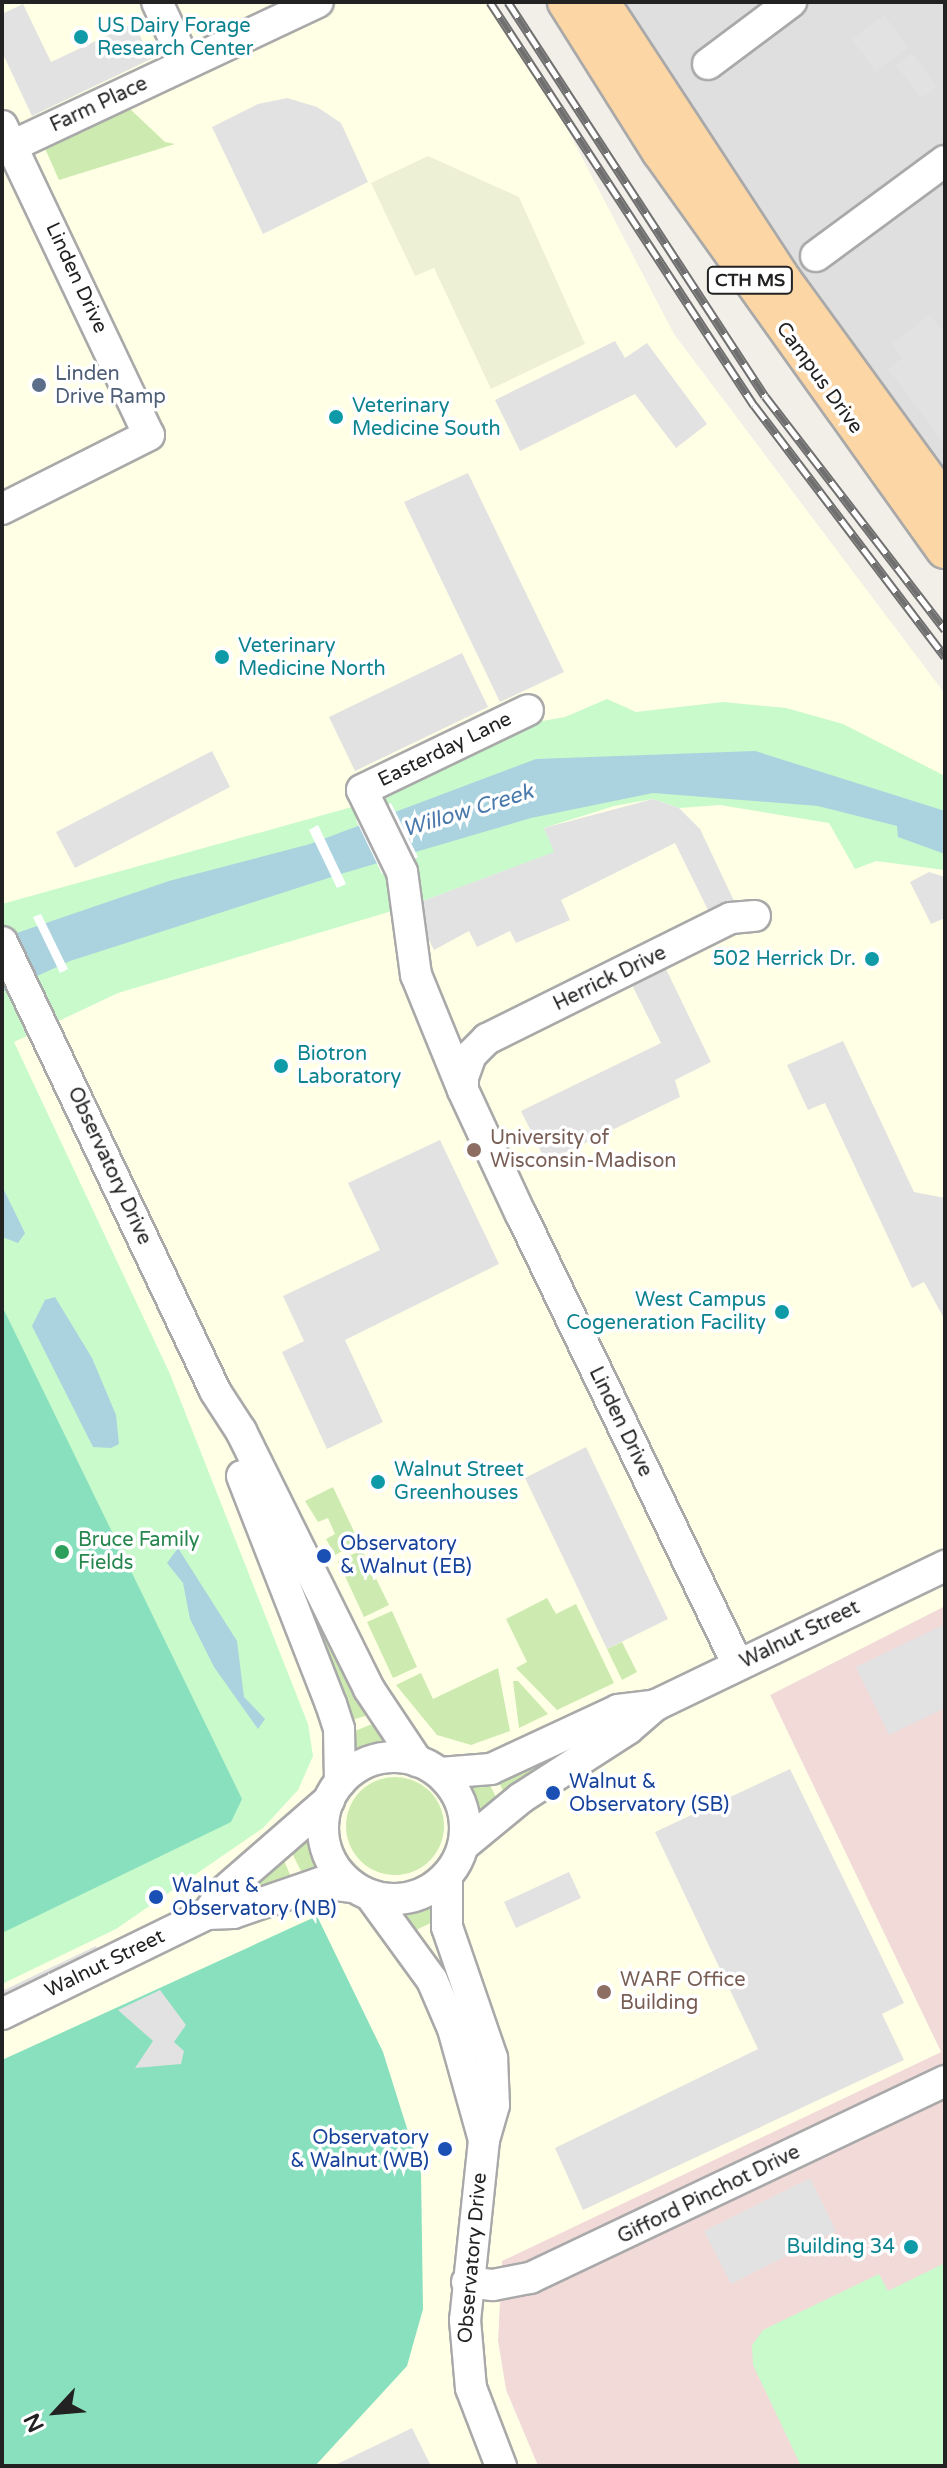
<!DOCTYPE html>
<html>
<head>
<meta charset="utf-8">
<style>
  body { margin:0 }
  #map { position:relative; width:947px; height:2468px; overflow:hidden; background:#f2efe9; font-family:"Varela Round",sans-serif }
  div>[style] { position:absolute }
  [style*='--x'] { left:calc(var(--x)*1px); top:calc(var(--y)*1px); width:calc(var(--w)*1px); rotate:calc(var(--a)*1deg) }
  .residential>* { inset:0; background:#e0dfdf }
  .commercial>* { inset:0; background:#f2dad9 }
  .education>* { inset:0; background:#ffffe5 }
  .farmland>* { inset:0; background:#eef0d5 }
  .grass>* { inset:0; background:#cdebb0 }
  .round { border-radius:50% }
  .park>* { inset:0; background:#c8facc }
  .pitch>* { inset:0; background:#88e0be }
  .parking>* { inset:0; background:#e2e2e2 }
  .water>* { inset:0; background:#aad3df }
  .pier>* { inset:0; background:#fff }
  .roads { filter:drop-shadow(2px 0 #a9a9a9) drop-shadow(-2px 0 #a9a9a9) drop-shadow(0 2px #a9a9a9) drop-shadow(0 -2px #a9a9a9) }
  .minor>* { height:30px; margin:-15px; padding:0 15px; transform-origin:15px; border-radius:15px; background:#fff }
  .minor>.ring { margin:-15px; padding:0; box-sizing:content-box; background:none; border:30px solid #fff; border-radius:50% }
  .major>* { height:36px; margin:-18px; padding:0 18px; transform-origin:18px; border-radius:18px; background:#fcd6a4 }
  .rail>* { height:9px; margin-top:-4.5px; transform-origin:0; background:repeating-linear-gradient(90deg,#fff 0 18px,#707070 0 36px); box-sizing:border-box; border-block:2px solid #707070 }
  .dots>* { width:22px; height:22px; translate:-50% -50%; box-sizing:border-box; border:4px solid #fff; border-radius:50% }
  span { translate:-50% -50%; white-space:nowrap; text-align:center; line-height:1.15; -webkit-text-stroke:7px #fff; paint-order:stroke }
  .shield-label span { padding:2px 6px; background:#fff; border:2px solid; border-radius:6px; -webkit-text-stroke-width:0 }
  .shield-label { font-size:18px; color:#222; font-weight:700 }
  .culture-label { font-size:20px; color:#0d838f }
  .left { translate:0 -50%; text-align:left }
  .right { translate:-100% -50%; text-align:right }
  .street-label { font-size:20px; color:#222 }
  .service-label { font-size:20px; color:#4e5e75 }
  .education-label { font-size:20px; color:#785e54 }
  .leisure-label { font-size:20px; color:#27864d }
  .transit-label { font-size:20px; color:#164399 }
  .water-label { font-size:22px; color:#4a7aab; font-style:italic }
  .frame { position:absolute; inset:0; border:4px solid #222; pointer-events:none }
  .north { position:absolute; left:16px; top:2372px; width:80px; height:80px; -webkit-text-stroke:6px #fff; paint-order:stroke; rotate:244deg; font-size:22px; font-weight:700; line-height:32px; text-align:center; color:#222 }
  .north::after { content:''; display:block; margin:auto; width:28px; height:36px; background:#222; clip-path:polygon(50% 0,100% 100%,50% 72%,0 100%) }
</style>
</head>
<body>
<div id="map">
  <div class="residential">
    <i style="clip-path:polygon(601px 2px,945px 2px,945px 503px)"></i>
  </div>
  <div class="commercial">
    <i style="clip-path:polygon(945px 1606px,945px 2466px,538px 2466px,506px 2390px,498px 2341px,501px 2261px,941px 2052px,770px 1695px)"></i>
  </div>
  <div class="education">
    <i style="clip-path:polygon(2px 2px,490px 2px,553px 102px,674px 334px,945px 694px,945px 1606px,770px 1695px,941px 2052px,502px 2261px,498px 2341px,506px 2390px,538px 2466px,2px 2466px)"></i>
  </div>
  <div class="farmland">
    <i style="clip-path:polygon(428px 156px,519px 197px,585px 344px,491px 389px,434px 268px,415px 276px,371px 183px)"></i>
  </div>
  <div class="grass">
    <i style="clip-path:polygon(128px 107px,165px 142px,175px 144px,59px 180px,43px 144px)"></i>
    <i style="clip-path:polygon(333px 1487px,359px 1542px,335px 1555px,326px 1539px,335px 1534px,328px 1518px,318px 1522px,305px 1501px)"></i>
    <i style="clip-path:polygon(286px 1546px,370px 1712px,365px 1716px,349px 1721px)"></i>
    <i style="clip-path:polygon(362px 1550px,389px 1605px,364px 1617px,338px 1561px)"></i>
    <i style="clip-path:polygon(547px 1598px,556px 1614px,576px 1604px,614px 1683px,557px 1710px,516px 1668px,527px 1662px,506px 1619px)"></i>
    <i style="clip-path:polygon(392px 1611px,417px 1667px,393px 1678px,367px 1622px)"></i>
    <i style="clip-path:polygon(622px 1642px,637px 1672px,622px 1680px,607px 1649px)"></i>
    <i style="clip-path:polygon(498px 1668px,510px 1731px,471px 1745px,437px 1735px,396px 1685px,421px 1673px,433px 1699px)"></i>
    <i style="clip-path:polygon(513px 1681px,518px 1681px,548px 1714px,519px 1728px)"></i>
    <i style="clip-path:polygon(377px 1722px,390px 1741px,352px 1754px,350px 1733px)"></i>
    <i style="clip-path:polygon(604px 1727px,506px 1794px,502px 1789px,499px 1782px)"></i>
    <i class="round" style="left:346px;top:1777px;width:98px;height:98px"></i>
    <i style="clip-path:polygon(487px 1779px,498px 1801px,480px 1817px,467px 1781px)"></i>
    <i style="clip-path:polygon(309px 1833px,323px 1870px,302px 1873px,291px 1851px)"></i>
    <i style="clip-path:polygon(283px 1858px,291px 1877px,247px 1895px,244px 1890px)"></i>
    <i style="clip-path:polygon(434px 1901px,435px 1921px,414px 1931px,398px 1911px)"></i>
  </div>
  <div class="park">
    <i style="clip-path:polygon(607px 699px,636px 712px,723px 702px,786px 708px,843px 724px,945px 776px,945px 870px,876px 861px,855px 869px,829px 823px,720px 805px,679px 808px,653px 799px,614px 806px,544px 828px,555px 852px,412px 905px,118px 993px,14px 1042px,170px 1374px,308px 1724px,313px 1756px,298px 1790px,263px 1828px,116px 1929px,2px 1984px,2px 904px,352px 807px,531px 723px,565px 717px)"></i>
    <i style="clip-path:polygon(945px 2263px,945px 2466px,801px 2466px,753px 2365px,752px 2345px,763px 2330px,879px 2274px,888px 2291px)"></i>
  </div>
  <div class="pitch">
    <i style="clip-path:polygon(2px 1306px,242px 1799px,231px 1822px,2px 1933px)"></i>
    <i style="clip-path:polygon(317px 1916px,383px 2052px,421px 2173px,423px 2309px,407px 2366px,315px 2466px,2px 2466px,2px 2060px)"></i>
  </div>
  <div class="parking">
    <i style="clip-path:polygon(23px 4px,51px 62px,134px 23px,151px 59px,32px 116px,2px 52px,2px 14px)"></i>
    <i style="clip-path:polygon(884px 15px,908px 47px,876px 72px,852px 39px)"></i>
    <i style="clip-path:polygon(912px 53px,937px 87px,921px 98px,896px 65px)"></i>
    <i style="clip-path:polygon(287px 98px,317px 107px,341px 123px,368px 182px,263px 234px,212px 127px,258px 104px)"></i>
    <i style="clip-path:polygon(930px 315px,940px 328px,945px 325px,945px 445px,888px 369px,902px 358px,891px 344px)"></i>
    <i style="clip-path:polygon(615px 341px,625px 358px,647px 343px,707px 424px,676px 448px,635px 394px,520px 451px,495px 400px)"></i>
    <i style="clip-path:polygon(468px 473px,564px 672px,500px 702px,404px 502px)"></i>
    <i style="clip-path:polygon(462px 653px,488px 707px,355px 771px,329px 717px)"></i>
    <i style="clip-path:polygon(212px 751px,230px 787px,75px 868px,56px 832px)"></i>
    <i style="clip-path:polygon(653px 799px,679px 808px,700px 829px,735px 903px,711px 916px,675px 843px,561px 900px,570px 920px,516px 943px,510px 931px,477px 947px,469px 931px,434px 950px,412px 905px,554px 852px,544px 828px)"></i>
    <i style="clip-path:polygon(929px 872px,945px 877px,945px 918px,931px 924px,910px 882px)"></i>
    <i style="clip-path:polygon(666px 969px,711px 1062px,675px 1080px,680px 1097px,546px 1162px,521px 1111px,661px 1043px,632px 985px)"></i>
    <i style="clip-path:polygon(843px 1041px,914px 1192px,945px 1198px,945px 1320px,924px 1282px,912px 1288px,825px 1103px,808px 1110px,787px 1065px)"></i>
    <i style="clip-path:polygon(440px 1140px,499px 1264px,345px 1340px,383px 1422px,327px 1449px,282px 1352px,304px 1341px,283px 1296px,380px 1250px,348px 1183px)"></i>
    <i style="clip-path:polygon(586px 1447px,668px 1619px,607px 1649px,525px 1478px)"></i>
    <i style="clip-path:polygon(945px 1624px,945px 1708px,889px 1735px,856px 1667px)"></i>
    <i style="clip-path:polygon(790px 1769px,904px 2003px,882px 2014px,904px 2060px,583px 2210px,555px 2148px,758px 2049px,655px 1832px)"></i>
    <i style="clip-path:polygon(569px 1872px,581px 1898px,516px 1928px,504px 1902px)"></i>
    <i style="clip-path:polygon(96px 1946px,101px 1957px,2px 2006px,2px 1991px)"></i>
    <i style="clip-path:polygon(160px 1990px,186px 2025px,174px 2042px,184px 2051px,181px 2064px,135px 2068px,153px 2041px,118px 2010px)"></i>
    <i style="clip-path:polygon(810px 2178px,836px 2231px,731px 2284px,704px 2231px)"></i>
    <i style="clip-path:polygon(412px 2428px,431px 2466px,333px 2466px)"></i>
  </div>
  <div class="water">
    <i style="clip-path:polygon(755px 751px,945px 811px,945px 854px,898px 837px,897px 826px,818px 806px,653px 793px,531px 818px,344px 873px,70px 961px,2px 992px,2px 938px,169px 881px,310px 844px,536px 759px)"></i>
    <i style="clip-path:polygon(2px 1186px,25px 1233px,18px 1243px,2px 1237px)"></i>
    <i style="clip-path:polygon(55px 1297px,92px 1358px,116px 1415px,119px 1444px,111px 1448px,93px 1447px,32px 1326px,45px 1300px)"></i>
    <i style="clip-path:polygon(178px 1548px,237px 1641px,244px 1697px,265px 1719px,258px 1729px,214px 1667px,190px 1619px,183px 1583px,167px 1563px)"></i>
  </div>
  <div class="pier">
    <i style="clip-path:polygon(391px 803px,418px 857px,382px 874px,356px 820px)"></i>
    <i style="clip-path:polygon(318px 825px,346px 884px,337px 888px,309px 830px)"></i>
    <i style="clip-path:polygon(41px 914px,68px 969px,60px 973px,33px 917px)"></i>
  </div>
  <div class="roads">
    <div class="minor">
      <i style="--x:157;--y:2;--w:68;--a:64.9"></i>
      <i style="--x:708;--y:64;--w:104;--a:-36.8"></i>
      <i style="--x:2;--y:126;--w:342;--a:64.6"></i>
      <i style="--x:149;--y:435;--w:165;--a:153.3"></i>
      <i style="--x:12;--y:146;--w:338;--a:-25.2"></i>
      <i style="--x:816;--y:256;--w:160;--a:-36.4"></i>
      <i style="--x:2;--y:942;--w:497;--a:64.6"></i>
      <i style="--x:215;--y:1391;--w:48;--a:57"></i>
      <i style="--x:241;--y:1431;--w:288;--a:63.6"></i>
      <i style="--x:369;--y:1689;--w:87;--a:56.3"></i>
      <i style="--x:463;--y:1090;--w:124;--a:-112.2"></i>
      <i style="--x:416;--y:975;--w:104;--a:-97.7"></i>
      <i style="--x:402;--y:872;--w:91;--a:-116"></i>
      <i style="--x:362;--y:790;--w:184;--a:-25.7"></i>
      <i style="--x:242;--y:1476;--w:245;--a:68.7"></i>
      <i style="--x:331;--y:1704;--w:26;--a:72"></i>
      <i style="--x:339;--y:1729;--w:53;--a:88.9"></i>
      <i style="--x:738;--y:1665;--w:500;--a:-115.7"></i>
      <i style="--x:521;--y:1215;--w:138;--a:-114.9"></i>
      <i style="--x:463;--y:1090;--w:13;--a:-90"></i>
      <i style="--x:463;--y:1077;--w:23;--a:-70"></i>
      <i style="--x:471;--y:1055;--w:23;--a:-45"></i>
      <i style="--x:487;--y:1039;--w:272;--a:-26.4"></i>
      <i style="--x:731;--y:918;--w:24;--a:-5"></i>
      <i class="ring" style="left:323px;top:1757px;width:112px;height:112px"></i>
      <i style="--x:440;--y:1773;--w:51;--a:-4.5"></i>
      <i style="--x:491;--y:1769;--w:140;--a:-24.9"></i>
      <i style="--x:618;--y:1710;--w:38;--a:-7"></i>
      <i style="--x:464;--y:1845;--w:74;--a:-39.5"></i>
      <i style="--x:521;--y:1798;--w:127;--a:-32.8"></i>
      <i style="--x:628;--y:1729;--w:37;--a:-41"></i>
      <i style="--x:656;--y:1705;--w:321;--a:-25.7"></i>
      <i style="--x:447;--y:1876;--w:51;--a:90"></i>
      <i style="--x:447;--y:1927;--w:139;--a:71"></i>
      <i style="--x:492;--y:2058;--w:47;--a:87.6"></i>
      <i style="--x:494;--y:2105;--w:36;--a:106"></i>
      <i style="--x:484;--y:2140;--w:181;--a:96"></i>
      <i style="--x:465;--y:2320;--w:68;--a:85"></i>
      <i style="--x:471;--y:2388;--w:84;--a:69"></i>
      <i style="--x:370;--y:1895;--w:105;--a:53.9"></i>
      <i style="--x:432;--y:1980;--w:53;--a:66.8"></i>
      <i style="--x:453;--y:2029;--w:115;--a:74.4"></i>
      <i style="--x:207;--y:1914;--w:26;--a:-54"></i>
      <i style="--x:222;--y:1893;--w:142;--a:-41"></i>
      <i style="--x:2;--y:2014;--w:228;--a:-26"></i>
      <i style="--x:207;--y:1914;--w:26;--a:-2"></i>
      <i style="--x:233;--y:1913;--w:92;--a:-19"></i>
      <i style="--x:320;--y:1883;--w:35;--a:7"></i>
      <i style="--x:467;--y:2282;--w:26;--a:7"></i>
      <i style="--x:493;--y:2285;--w:38;--a:-11"></i>
      <i style="--x:530;--y:2278;--w:459;--a:-25.4"></i>
    </div>
    <div class="major">
      <i style="--x:566;--y:2;--w:176;--a:57.8"></i>
      <i style="--x:660;--y:151;--w:490;--a:54.5"></i>
      <i style="--x:601;--y:2;--w:332;--a:56.8"></i>
      <i style="--x:783;--y:280;--w:276;--a:54"></i>
    </div>
  </div>
  <div class="rail">
    <i style="--x:490;--y:2;--w:482;--a:56.8"></i>
    <i style="--x:754;--y:405;--w:316;--a:52.8"></i>
    <i style="--x:508;--y:2;--w:470;--a:56.9"></i>
    <i style="--x:765;--y:396;--w:295;--a:52.4"></i>
  </div>
  <div class="dots">
    <i style="left:81px;top:37px;background:#0f9aa8"></i>
    <i style="left:39px;top:385px;background:#5c6f8a"></i>
    <i style="left:336px;top:417px;background:#0f9aa8"></i>
    <i style="left:222px;top:657px;background:#0f9aa8"></i>
    <i style="left:872px;top:959px;background:#0f9aa8"></i>
    <i style="left:281px;top:1066px;background:#0f9aa8"></i>
    <i style="left:474px;top:1150px;background:#8d6e63"></i>
    <i style="left:782px;top:1312px;background:#0f9aa8"></i>
    <i style="left:378px;top:1482px;background:#0f9aa8"></i>
    <i style="left:62px;top:1552px;background:#2e9e5b"></i>
    <i style="left:324px;top:1556px;background:#1a4fb4"></i>
    <i style="left:553px;top:1793px;background:#1a4fb4"></i>
    <i style="left:156px;top:1897px;background:#1a4fb4"></i>
    <i style="left:604px;top:1992px;background:#8d6e63"></i>
    <i style="left:445px;top:2149px;background:#1a4fb4"></i>
    <i style="left:911px;top:2247px;background:#0f9aa8"></i>
  </div>
  <div class="shield-label">
    <span style="left:750px;top:280px">CTH MS</span>
  </div>
  <div class="culture-label">
    <span class="left" style="left:97px;top:38px">US Dairy Forage<br>Research Center</span>
    <span class="left" style="left:352px;top:418px">Veterinary<br>Medicine South</span>
    <span class="left" style="left:238px;top:658px">Veterinary<br>Medicine North</span>
    <span class="right" style="left:856px;top:959px">502 Herrick Dr.</span>
    <span class="left" style="left:297px;top:1066px">Biotron<br>Laboratory</span>
    <span class="right" style="left:766px;top:1312px">West Campus<br>Cogeneration Facility</span>
    <span class="left" style="left:394px;top:1482px">Walnut Street<br>Greenhouses</span>
    <span class="right" style="left:895px;top:2247px">Building 34</span>
  </div>
  <div class="street-label">
    <span style="left:99px;top:105px;rotate:-25deg">Farm Place</span>
    <span style="left:76px;top:278px;rotate:65deg">Linden Drive</span>
    <span style="left:819px;top:378px;rotate:54deg">Campus Drive</span>
    <span style="left:445px;top:750px;rotate:-26deg">Easterday Lane</span>
    <span style="left:610px;top:979px;rotate:-26deg">Herrick Drive</span>
    <span style="left:109px;top:1166px;rotate:65deg">Observatory Drive</span>
    <span style="left:620px;top:1422px;rotate:64deg">Linden Drive</span>
    <span style="left:800px;top:1635px;rotate:-26deg">Walnut Street</span>
    <span style="left:105px;top:1964px;rotate:-26deg">Walnut Street</span>
    <span style="left:709px;top:2195px;rotate:-26deg">Gifford Pinchot Drive</span>
    <span style="left:473px;top:2258px;rotate:-85deg">Observatory Drive</span>
  </div>
  <div class="service-label">
    <span class="left" style="left:55px;top:386px">Linden<br>Drive Ramp</span>
  </div>
  <div class="education-label">
    <span class="left" style="left:490px;top:1150px">University of<br>Wisconsin-Madison</span>
    <span class="left" style="left:620px;top:1992px">WARF Office<br>Building</span>
  </div>
  <div class="leisure-label">
    <span class="left" style="left:78px;top:1552px">Bruce Family<br>Fields</span>
  </div>
  <div class="transit-label">
    <span class="left" style="left:340px;top:1556px">Observatory<br>&amp; Walnut (EB)</span>
    <span class="left" style="left:569px;top:1794px">Walnut &amp;<br>Observatory (SB)</span>
    <span class="left" style="left:172px;top:1898px">Walnut &amp;<br>Observatory (NB)</span>
    <span class="right" style="left:429px;top:2150px">Observatory<br>&amp; Walnut (WB)</span>
  </div>
  <div class="water-label">
    <span style="left:468px;top:811px;rotate:-17deg">Willow Creek</span>
  </div>
  <div class="frame"></div>
  <div class="north">N</div>
</div>
</body>
</html>
